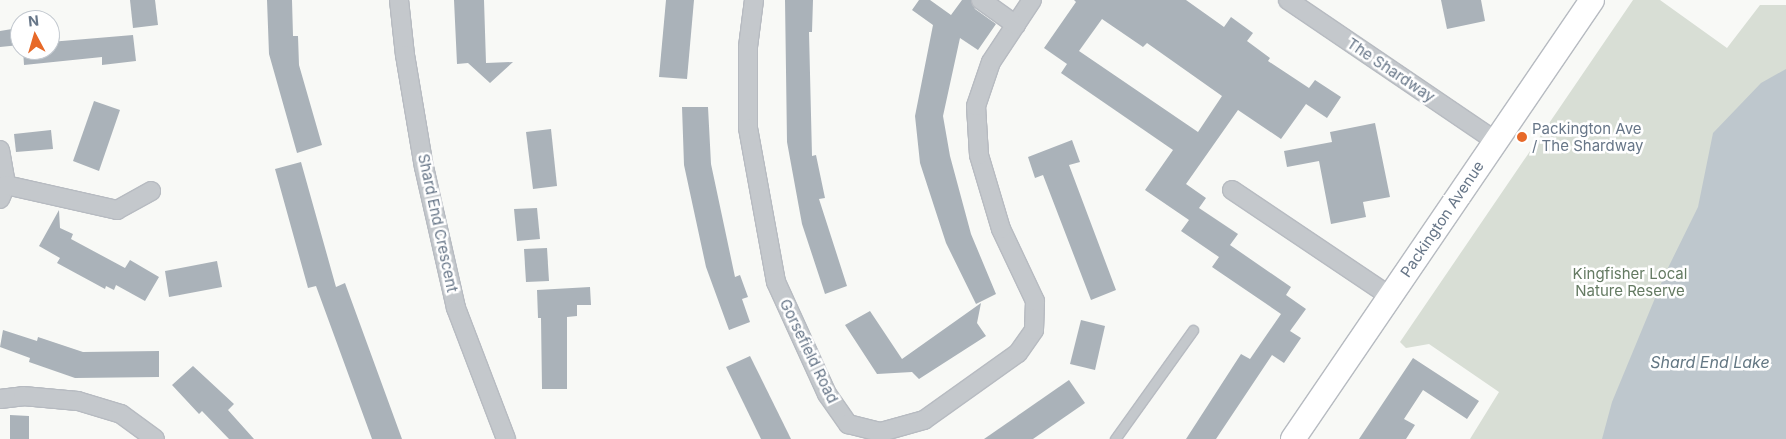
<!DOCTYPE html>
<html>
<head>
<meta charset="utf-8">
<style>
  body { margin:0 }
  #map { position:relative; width:1786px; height:439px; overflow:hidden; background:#f8f9f6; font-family:Inter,sans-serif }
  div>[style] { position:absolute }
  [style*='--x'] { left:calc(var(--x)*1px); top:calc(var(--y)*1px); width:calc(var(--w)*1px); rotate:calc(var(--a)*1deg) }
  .green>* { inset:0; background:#d8ded5 }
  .water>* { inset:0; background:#bec7cd }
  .building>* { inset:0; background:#aab2b9 }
  .roads { filter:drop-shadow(1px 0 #b7bbc1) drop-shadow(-1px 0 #b7bbc1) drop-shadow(0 1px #b7bbc1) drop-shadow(0 -1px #b7bbc1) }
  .lane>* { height:9px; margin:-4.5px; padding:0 4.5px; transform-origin:4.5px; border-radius:4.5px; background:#c4c8cc }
  .street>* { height:18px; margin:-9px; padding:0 9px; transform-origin:9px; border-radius:9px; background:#c4c8cc }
  .secondary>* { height:24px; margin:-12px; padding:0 12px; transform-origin:12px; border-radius:12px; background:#fff }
  .dots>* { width:14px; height:14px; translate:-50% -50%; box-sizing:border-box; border:2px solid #fff; border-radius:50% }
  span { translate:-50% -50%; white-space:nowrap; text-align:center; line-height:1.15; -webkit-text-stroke:5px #fff; paint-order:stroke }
  .street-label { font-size:15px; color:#677688 }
  .poi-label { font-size:15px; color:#677688 }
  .left { translate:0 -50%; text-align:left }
  .park-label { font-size:15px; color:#647a62 }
  .water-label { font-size:16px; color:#637783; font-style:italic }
  .north { position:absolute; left:10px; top:10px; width:50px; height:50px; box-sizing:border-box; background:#fff; border:1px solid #c2c8cf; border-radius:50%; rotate:354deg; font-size:14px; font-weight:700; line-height:20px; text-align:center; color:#677688 }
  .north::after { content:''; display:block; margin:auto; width:18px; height:22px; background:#e76928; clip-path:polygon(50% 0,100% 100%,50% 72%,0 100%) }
</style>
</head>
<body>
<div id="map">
  <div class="green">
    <i style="clip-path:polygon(1633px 0,1660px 0,1727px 48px,1760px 5px,1786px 5px,1786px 439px,1470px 439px,1499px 392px,1429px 344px,1406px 348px,1400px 342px)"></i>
  </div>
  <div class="water">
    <i style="clip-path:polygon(1786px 69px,1786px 439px,1602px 439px,1612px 402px,1665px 274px,1698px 207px,1713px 133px,1761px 83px)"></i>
  </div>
  <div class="building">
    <i style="clip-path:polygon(130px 0,155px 0,158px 25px,133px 28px)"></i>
    <i style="clip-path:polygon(267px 0,292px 0,293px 36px,298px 36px,299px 65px,322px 145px,297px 153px,269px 54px)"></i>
    <i style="clip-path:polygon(454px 0,484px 0,486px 63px,513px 62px,490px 83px,468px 63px,457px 64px)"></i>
    <i style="clip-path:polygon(666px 0,694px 0,687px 79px,659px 77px)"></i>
    <i style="clip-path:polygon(785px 0,813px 0,812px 32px,809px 32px,812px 156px,816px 155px,825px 198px,819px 199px,847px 286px,825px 294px,802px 224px,787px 142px)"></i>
    <i style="clip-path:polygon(919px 0,930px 0,951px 15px,962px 0,971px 0,975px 9px,996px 24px,978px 50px,960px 38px,943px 116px,950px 156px,971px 234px,996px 294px,976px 304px,946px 243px,920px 163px,915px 116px,933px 25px,912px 10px)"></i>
    <i style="clip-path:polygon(evenodd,1074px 0,1186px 0,1224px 27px,1231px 17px,1253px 33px,1247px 41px,1270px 58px,1268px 61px,1309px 88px,1315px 80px,1341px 97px,1327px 118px,1306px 104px,1281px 139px,1238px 110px,1186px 184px,1206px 198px,1199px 208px,1238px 234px,1230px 245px,1291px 287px,1286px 295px,1306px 309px,1290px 331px,1301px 338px,1284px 363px,1272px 355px,1216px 439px,1186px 439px,1241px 354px,1250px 359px,1281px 314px,1212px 267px,1219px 257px,1181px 231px,1189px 220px,1145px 190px,1173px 150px,1061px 73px,1067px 64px,1044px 48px,1076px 2px,1074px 0,1102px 19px,1143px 47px,1147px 43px,1222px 96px,1198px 132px,1079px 51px,1102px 19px)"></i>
    <i style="clip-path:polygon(1441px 0,1481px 0,1485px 21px,1447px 29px)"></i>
    <i style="clip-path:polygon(44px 16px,44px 20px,20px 20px,20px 45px,0 47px,0 31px,18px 28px,18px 18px)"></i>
    <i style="clip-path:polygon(133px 35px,136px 61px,102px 65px,102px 57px,24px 65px,23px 50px,50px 50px,50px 42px)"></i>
    <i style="clip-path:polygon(94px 101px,120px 110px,99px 171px,73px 161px)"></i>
    <i style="clip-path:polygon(682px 107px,708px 107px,711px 164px,735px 277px,740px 275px,748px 297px,742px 299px,750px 322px,729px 330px,706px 267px,684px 165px)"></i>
    <i style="clip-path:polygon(1375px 123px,1390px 197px,1363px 202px,1366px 217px,1331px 224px,1319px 161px,1287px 167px,1284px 151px,1332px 142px,1330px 132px)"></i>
    <i style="clip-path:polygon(551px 129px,557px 186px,533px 189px,526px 132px)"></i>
    <i style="clip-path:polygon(51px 130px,53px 149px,16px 152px,14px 134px)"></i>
    <i style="clip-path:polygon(1072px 140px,1080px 162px,1069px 165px,1116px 290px,1091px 300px,1043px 175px,1035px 178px,1028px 157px)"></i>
    <i style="clip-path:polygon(301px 162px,336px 287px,345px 283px,402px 439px,372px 439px,316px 286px,308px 288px,275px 169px)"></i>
    <i style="clip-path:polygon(537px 208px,540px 239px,517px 241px,514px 209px)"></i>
    <i style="clip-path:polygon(59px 210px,60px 228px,73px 234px,71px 239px,125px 268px,130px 260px,159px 277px,145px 301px,116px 285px,114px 290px,106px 286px,105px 289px,57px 263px,60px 258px,39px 246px)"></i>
    <i style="clip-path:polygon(547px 248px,549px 281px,526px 282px,524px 249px)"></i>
    <i style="clip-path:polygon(217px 261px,222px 287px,169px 297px,165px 271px)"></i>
    <i style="clip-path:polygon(590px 287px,591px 305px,577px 305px,577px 316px,567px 317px,567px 389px,542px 389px,541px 318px,538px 318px,537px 290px)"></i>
    <i style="clip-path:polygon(981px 303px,977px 323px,986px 336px,919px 379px,912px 372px,877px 374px,845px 325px,870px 311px,902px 359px)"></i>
    <i style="clip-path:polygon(1081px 320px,1105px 326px,1095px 370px,1070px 364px)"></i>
    <i style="clip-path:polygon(3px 330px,37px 341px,38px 337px,83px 352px,159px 351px,159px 377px,75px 378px,29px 362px,30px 358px,0 347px)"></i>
    <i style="clip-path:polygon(750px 356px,791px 439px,761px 439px,726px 367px)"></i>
    <i style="clip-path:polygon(1413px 358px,1479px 401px,1467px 419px,1423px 390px,1404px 419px,1415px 425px,1406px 439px,1359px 439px)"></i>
    <i style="clip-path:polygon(193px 366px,234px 404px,228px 410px,254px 439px,229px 439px,202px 411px,199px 414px,172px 385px)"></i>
    <i style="clip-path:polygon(1069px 380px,1085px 403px,1033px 439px,984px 439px)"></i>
    <i style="clip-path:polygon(10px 415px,29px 416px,29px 439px,10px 439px)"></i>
  </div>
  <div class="roads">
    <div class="lane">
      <i style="--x:1115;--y:439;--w:134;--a:-54.4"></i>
    </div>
    <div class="street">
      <i style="--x:399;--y:0;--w:55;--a:83.8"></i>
      <i style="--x:405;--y:55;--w:114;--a:80.4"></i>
      <i style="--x:424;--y:167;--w:145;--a:77.2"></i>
      <i style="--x:456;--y:308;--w:140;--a:69.1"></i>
      <i style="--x:754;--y:0;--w:47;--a:97.3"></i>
      <i style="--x:748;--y:47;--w:81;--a:90"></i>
      <i style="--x:748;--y:128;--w:157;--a:79.7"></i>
      <i style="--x:776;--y:282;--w:123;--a:65.5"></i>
      <i style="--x:827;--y:394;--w:37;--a:55"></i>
      <i style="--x:848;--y:424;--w:34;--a:14"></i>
      <i style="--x:881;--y:432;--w:45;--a:-15.6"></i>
      <i style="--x:924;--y:420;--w:115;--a:-35.5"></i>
      <i style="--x:1018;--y:353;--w:28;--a:-55"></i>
      <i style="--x:1034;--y:330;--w:29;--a:-88"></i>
      <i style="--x:1035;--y:301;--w:80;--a:-115.3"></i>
      <i style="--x:1001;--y:229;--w:77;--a:-106.6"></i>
      <i style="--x:979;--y:155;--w:49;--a:-93.5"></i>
      <i style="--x:976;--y:106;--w:46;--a:-71.2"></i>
      <i style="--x:991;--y:62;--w:74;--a:-56.5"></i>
      <i style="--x:981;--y:0;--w:43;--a:35.5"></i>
      <i style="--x:1288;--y:0;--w:249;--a:34.2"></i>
      <i style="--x:0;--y:150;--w:36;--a:80"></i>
      <i style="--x:6;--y:185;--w:15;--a:113"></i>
      <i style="--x:6;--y:185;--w:114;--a:12.7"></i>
      <i style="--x:117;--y:210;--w:39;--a:-29"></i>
      <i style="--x:1232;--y:190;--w:190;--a:33.9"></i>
      <i style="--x:0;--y:399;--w:23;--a:-7"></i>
      <i style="--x:23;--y:396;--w:55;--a:5.2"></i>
      <i style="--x:78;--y:401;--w:45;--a:16.8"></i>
      <i style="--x:121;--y:414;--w:42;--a:36.3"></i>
    </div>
    <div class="secondary">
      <i style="--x:1293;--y:439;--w:531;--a:-55.74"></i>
    </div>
  </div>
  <div class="dots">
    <i style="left:1522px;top:137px;background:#e76928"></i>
  </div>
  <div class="street-label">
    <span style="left:1391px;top:70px;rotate:34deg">The Shardway</span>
    <span style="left:1442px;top:219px;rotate:-56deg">Packington Avenue</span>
    <span style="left:438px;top:223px;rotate:78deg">Shard End Crescent</span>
    <span style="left:809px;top:351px;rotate:64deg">Gorsefield Road</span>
  </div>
  <div class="poi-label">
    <span class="left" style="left:1532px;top:137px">Packington Ave<br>/ The Shardway</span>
  </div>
  <div class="park-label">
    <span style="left:1630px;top:282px">Kingfisher Local<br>Nature Reserve</span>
  </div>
  <div class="water-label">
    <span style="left:1710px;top:362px">Shard End Lake</span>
  </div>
  <div class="north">N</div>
</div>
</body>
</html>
